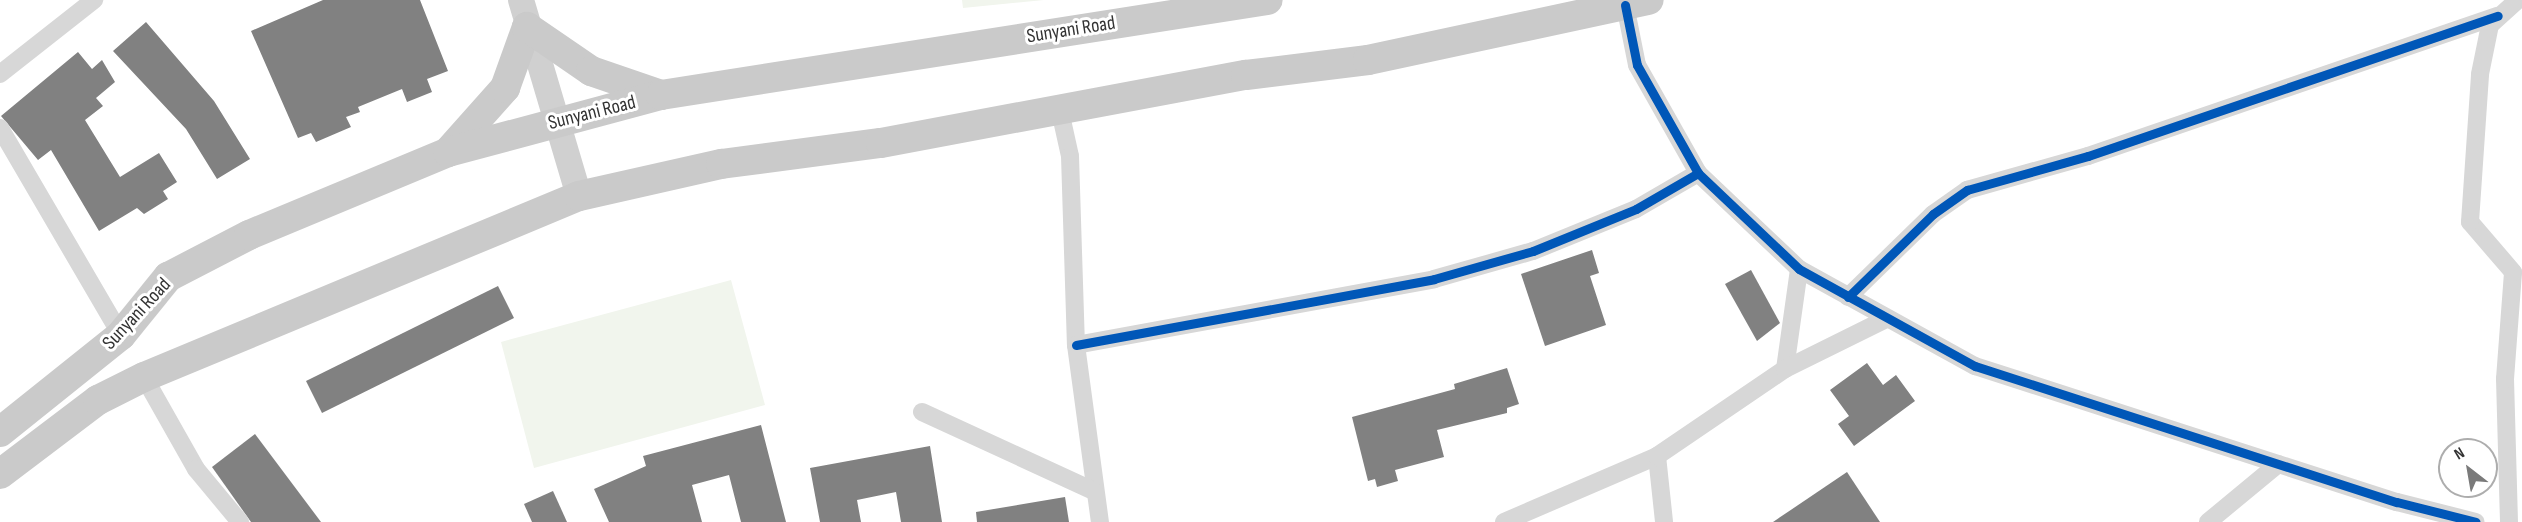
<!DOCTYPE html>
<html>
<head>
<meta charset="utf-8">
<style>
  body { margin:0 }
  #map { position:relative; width:2522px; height:522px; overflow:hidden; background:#fff; font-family:"Sofia Sans Condensed",sans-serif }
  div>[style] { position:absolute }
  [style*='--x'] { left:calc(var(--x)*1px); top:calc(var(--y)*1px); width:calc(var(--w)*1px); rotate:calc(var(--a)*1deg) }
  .green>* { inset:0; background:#f1f5ed }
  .building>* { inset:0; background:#818181 }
  .street>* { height:18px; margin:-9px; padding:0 9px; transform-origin:9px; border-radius:9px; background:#d7d7d7 }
  .secondary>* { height:26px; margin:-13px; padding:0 13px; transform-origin:13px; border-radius:13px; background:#d0d0d0 }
  .primary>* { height:30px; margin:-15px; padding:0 15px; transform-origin:15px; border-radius:15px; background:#cacaca }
  .cycleway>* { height:9px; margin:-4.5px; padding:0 4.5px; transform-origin:4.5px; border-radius:4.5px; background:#0057b8 }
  span { translate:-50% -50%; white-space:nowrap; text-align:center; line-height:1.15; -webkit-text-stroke:6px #fff; paint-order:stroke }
  .street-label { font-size:20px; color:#333 }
  .north { position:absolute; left:2438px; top:438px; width:60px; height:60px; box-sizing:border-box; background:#fff; border:2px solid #adadad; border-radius:50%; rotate:329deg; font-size:16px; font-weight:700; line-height:24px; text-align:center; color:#333 }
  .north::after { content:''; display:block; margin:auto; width:21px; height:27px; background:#7a7a7a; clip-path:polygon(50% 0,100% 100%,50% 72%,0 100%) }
</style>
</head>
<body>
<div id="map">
  <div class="green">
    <i style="clip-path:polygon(962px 0,1044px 0,963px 8px)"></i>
    <i style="clip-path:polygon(731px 280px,765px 405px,534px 468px,501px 342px)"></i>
  </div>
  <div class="building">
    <i style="clip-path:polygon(323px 0,420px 0,448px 71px,427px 79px,432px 92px,407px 102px,402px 89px,358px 107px,360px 112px,346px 117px,351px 127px,316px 142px,311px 133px,298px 138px,251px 31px)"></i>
    <i style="clip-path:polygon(146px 22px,214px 101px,250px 159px,217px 179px,186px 129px,113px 51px)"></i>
    <i style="clip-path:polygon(78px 52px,92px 69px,102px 60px,115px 82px,96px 98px,103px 106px,85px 120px,120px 177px,159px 153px,177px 182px,163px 191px,168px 199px,144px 214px,137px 208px,99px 231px,51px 150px,38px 160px,1px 116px)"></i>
    <i style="clip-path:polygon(1592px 250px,1599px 273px,1590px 276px,1606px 325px,1545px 346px,1521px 274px)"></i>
    <i style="clip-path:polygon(1751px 270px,1780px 323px,1757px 341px,1725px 284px)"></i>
    <i style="clip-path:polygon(498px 286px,514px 318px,322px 413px,306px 381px)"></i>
    <i style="clip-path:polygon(1867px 363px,1883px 385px,1896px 375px,1915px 401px,1854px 446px,1838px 424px,1849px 416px,1830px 390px)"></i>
    <i style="clip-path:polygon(1507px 368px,1519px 404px,1507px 408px,1507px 413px,1437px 430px,1444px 457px,1395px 470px,1398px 481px,1377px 487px,1375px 479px,1368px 481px,1352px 417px,1455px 389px,1454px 384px)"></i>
    <i style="clip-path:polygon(761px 425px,786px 522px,741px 522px,729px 475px,692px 485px,702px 522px,609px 522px,594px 489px,646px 466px,643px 456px)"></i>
    <i style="clip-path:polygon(255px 434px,321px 522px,251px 522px,212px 467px)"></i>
    <i style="clip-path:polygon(930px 446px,942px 522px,901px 522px,896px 492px,857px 500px,861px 522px,820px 522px,810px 468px)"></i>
    <i style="clip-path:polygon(1847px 472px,1880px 522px,1773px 522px)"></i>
    <i style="clip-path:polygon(553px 491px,567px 522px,532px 522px,524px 504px)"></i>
    <i style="clip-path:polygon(1065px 497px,1069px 522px,977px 522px,976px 512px)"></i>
  </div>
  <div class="street">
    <i style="--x:1625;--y:5;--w:61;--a:78.7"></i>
    <i style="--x:1637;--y:65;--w:124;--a:60.5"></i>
    <i style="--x:1698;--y:173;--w:139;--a:43.5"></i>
    <i style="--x:1799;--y:269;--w:201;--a:28.9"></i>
    <i style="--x:1975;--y:366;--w:443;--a:17.9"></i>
    <i style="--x:2397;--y:502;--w:81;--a:14.2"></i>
    <i style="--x:0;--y:74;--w:120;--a:-38.2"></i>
    <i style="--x:1060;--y:111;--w:46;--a:77.5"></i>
    <i style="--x:1070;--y:156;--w:189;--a:88.2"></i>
    <i style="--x:1076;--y:345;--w:179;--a:82.3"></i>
    <i style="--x:0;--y:128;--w:240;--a:59.7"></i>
    <i style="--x:1848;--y:297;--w:119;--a:-44.3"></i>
    <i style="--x:1933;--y:214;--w:42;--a:-35.2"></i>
    <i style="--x:1967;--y:190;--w:126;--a:-15.7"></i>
    <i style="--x:2088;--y:156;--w:433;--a:-18.9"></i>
    <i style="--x:1076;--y:345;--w:364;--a:-10.4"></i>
    <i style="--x:1434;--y:279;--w:103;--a:-15.8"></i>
    <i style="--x:1533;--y:251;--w:111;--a:-22.2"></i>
    <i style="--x:1636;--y:209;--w:72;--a:-30.1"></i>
    <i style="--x:1785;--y:369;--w:101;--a:-82"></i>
    <i style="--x:144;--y:377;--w:106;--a:60.5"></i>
    <i style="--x:196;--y:469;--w:69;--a:50.3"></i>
    <i style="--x:922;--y:412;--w:189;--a:24.7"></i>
    <i style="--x:1657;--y:456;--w:66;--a:83.9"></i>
    <i style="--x:1504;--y:522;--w:167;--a:-23.3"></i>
    <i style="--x:1657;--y:456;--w:155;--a:-34.2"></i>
    <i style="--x:1785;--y:369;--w:113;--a:-26.3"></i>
    <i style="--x:2208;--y:522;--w:91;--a:-39.6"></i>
    <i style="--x:2509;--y:522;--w:143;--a:-91.6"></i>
    <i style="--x:2505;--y:379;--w:107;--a:-85.7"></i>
    <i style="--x:2513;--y:272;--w:66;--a:-130.7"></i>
    <i style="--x:2470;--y:222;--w:148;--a:-86.1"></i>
    <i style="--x:2480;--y:74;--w:50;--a:-78.5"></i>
    <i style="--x:2490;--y:25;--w:38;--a:-42"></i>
  </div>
  <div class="secondary">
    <i style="--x:521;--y:0;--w:204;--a:73.5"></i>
  </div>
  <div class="primary">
    <i style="--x:448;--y:152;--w:86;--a:-48.3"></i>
    <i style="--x:505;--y:88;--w:65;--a:-70.2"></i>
    <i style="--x:527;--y:27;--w:78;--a:34.5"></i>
    <i style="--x:591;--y:71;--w:74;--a:18.9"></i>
    <i style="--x:0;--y:432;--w:155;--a:-38.7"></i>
    <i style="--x:121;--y:335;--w:75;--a:-51"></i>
    <i style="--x:168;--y:277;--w:91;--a:-27.4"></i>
    <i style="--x:249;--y:235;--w:216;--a:-22.6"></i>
    <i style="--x:448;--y:152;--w:220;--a:-15"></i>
    <i style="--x:661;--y:95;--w:614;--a:-8.9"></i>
    <i style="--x:0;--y:474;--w:123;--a:-37.1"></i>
    <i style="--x:98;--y:400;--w:51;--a:-26.6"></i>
    <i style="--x:144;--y:377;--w:471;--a:-22.6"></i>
    <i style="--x:579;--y:196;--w:146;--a:-12.7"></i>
    <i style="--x:721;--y:164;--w:161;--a:-7.5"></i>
    <i style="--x:881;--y:143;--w:371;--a:-10.6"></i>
    <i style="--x:1246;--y:75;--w:123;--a:-7"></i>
    <i style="--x:1368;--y:60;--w:287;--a:-12.1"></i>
  </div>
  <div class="cycleway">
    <i style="--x:1625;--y:5;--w:61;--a:78.7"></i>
    <i style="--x:1637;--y:65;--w:124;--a:60.5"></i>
    <i style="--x:1698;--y:173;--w:139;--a:43.5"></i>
    <i style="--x:1799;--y:269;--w:201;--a:28.9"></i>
    <i style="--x:1975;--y:366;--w:443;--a:17.9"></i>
    <i style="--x:2397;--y:502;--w:81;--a:14.2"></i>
    <i style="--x:1848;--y:297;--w:119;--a:-44.3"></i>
    <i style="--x:1933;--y:214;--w:42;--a:-35.2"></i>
    <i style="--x:1967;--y:190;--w:126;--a:-15.7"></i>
    <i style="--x:2088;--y:156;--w:433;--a:-18.9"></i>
    <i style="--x:1076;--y:345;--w:364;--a:-10.4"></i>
    <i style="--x:1434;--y:279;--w:103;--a:-15.8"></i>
    <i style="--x:1533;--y:251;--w:111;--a:-22.2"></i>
    <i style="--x:1636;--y:209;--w:72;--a:-30.1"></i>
  </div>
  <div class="street-label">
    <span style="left:1071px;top:30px;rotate:-9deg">Sunyani Road</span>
    <span style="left:592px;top:113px;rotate:-14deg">Sunyani Road</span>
    <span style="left:137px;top:314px;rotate:-47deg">Sunyani Road</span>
  </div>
  <div class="north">N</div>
</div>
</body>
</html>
